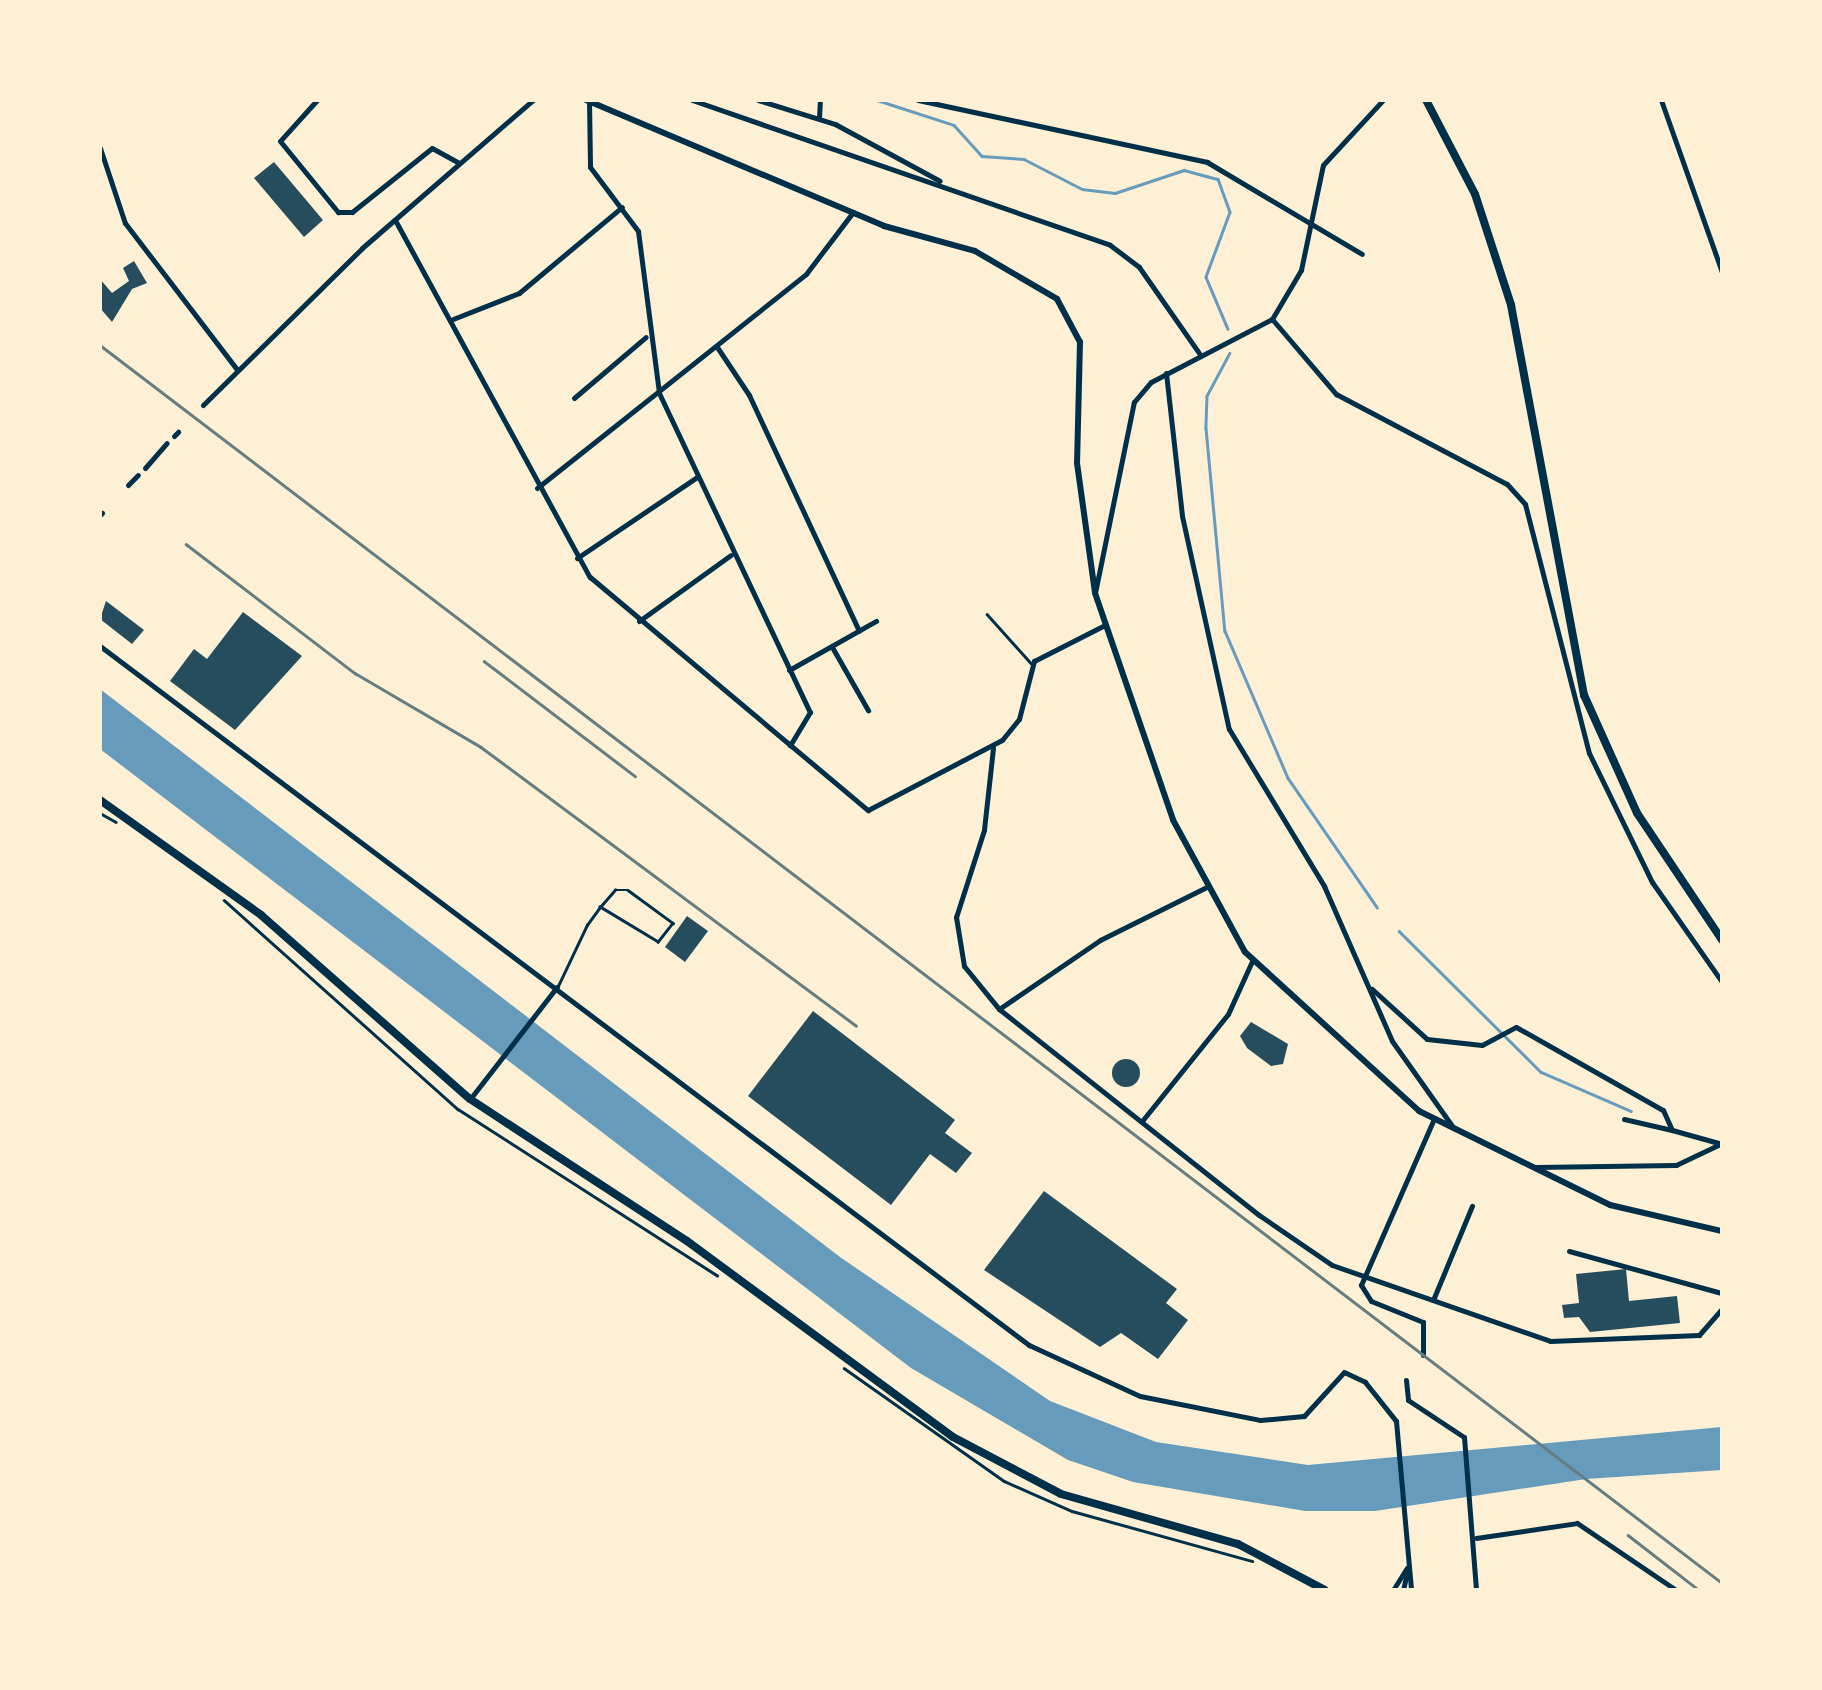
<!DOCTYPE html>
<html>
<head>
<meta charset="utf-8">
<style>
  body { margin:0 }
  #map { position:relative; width:1822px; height:1690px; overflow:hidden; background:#fdf0d5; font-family:Ubuntu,sans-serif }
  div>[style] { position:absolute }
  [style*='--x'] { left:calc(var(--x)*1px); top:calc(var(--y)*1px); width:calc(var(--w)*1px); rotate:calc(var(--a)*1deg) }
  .water>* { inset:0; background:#669bbc }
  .stream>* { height:2.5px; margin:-1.25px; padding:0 1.25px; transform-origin:1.25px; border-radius:1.25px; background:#669bbc }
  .building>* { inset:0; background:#264d5e }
  .round { border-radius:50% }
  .path>* { height:2.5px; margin:-1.25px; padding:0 1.25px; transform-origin:1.25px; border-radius:1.25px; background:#003049 }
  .service>* { height:2.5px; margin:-1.25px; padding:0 1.25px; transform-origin:1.25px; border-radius:1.25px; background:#003049 }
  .minor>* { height:5px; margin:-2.5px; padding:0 2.5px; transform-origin:2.5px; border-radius:2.5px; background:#003049 }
  .tertiary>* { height:6px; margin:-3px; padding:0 3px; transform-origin:3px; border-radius:3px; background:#003049 }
  .secondary>* { height:8px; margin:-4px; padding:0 4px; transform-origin:4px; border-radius:4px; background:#003049 }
  .rail>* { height:2.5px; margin:-1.25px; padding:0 1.25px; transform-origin:1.25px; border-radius:1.25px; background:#657d81 }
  span { translate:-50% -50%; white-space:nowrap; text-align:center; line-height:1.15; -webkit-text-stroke:8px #fdf0d5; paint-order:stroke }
  .frame { position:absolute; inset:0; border:102px solid #fdf0d5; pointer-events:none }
</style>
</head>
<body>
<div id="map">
  <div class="water">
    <i style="clip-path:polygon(100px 689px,840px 1257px,1050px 1401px,1156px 1442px,1308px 1465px,1722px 1427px,1722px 1470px,1586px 1479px,1375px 1511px,1305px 1511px,1133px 1482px,1068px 1460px,911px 1368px,100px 749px)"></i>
  </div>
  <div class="stream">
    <i style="--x:877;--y:100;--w:81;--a:18"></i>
    <i style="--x:954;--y:125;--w:42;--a:47.9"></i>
    <i style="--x:982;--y:156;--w:42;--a:4.1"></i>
    <i style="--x:1024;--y:159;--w:65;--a:27.3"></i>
    <i style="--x:1082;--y:189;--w:33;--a:7"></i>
    <i style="--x:1115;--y:193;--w:73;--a:-18.4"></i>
    <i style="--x:1184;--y:170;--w:35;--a:15"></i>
    <i style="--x:1218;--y:179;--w:35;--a:70"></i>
    <i style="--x:1230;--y:212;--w:69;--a:110.3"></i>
    <i style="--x:1206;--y:277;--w:56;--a:67.1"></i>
    <i style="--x:1230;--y:353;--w:49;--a:118.1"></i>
    <i style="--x:1207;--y:396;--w:32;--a:92"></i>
    <i style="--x:1206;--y:428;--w:204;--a:84.7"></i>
    <i style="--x:1225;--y:631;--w:160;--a:66.8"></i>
    <i style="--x:1288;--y:778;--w:157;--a:55.4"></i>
    <i style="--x:1399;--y:931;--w:200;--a:44.8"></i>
    <i style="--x:1541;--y:1072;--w:98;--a:23.4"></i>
  </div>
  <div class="building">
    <i style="clip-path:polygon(274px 162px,323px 220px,304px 237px,254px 178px)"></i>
    <i style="clip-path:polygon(134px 261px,147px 283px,132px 289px,112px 322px,100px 308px,100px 279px,112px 293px,129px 281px,123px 268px)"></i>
    <i style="clip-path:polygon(106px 601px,144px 630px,132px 644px,100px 619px)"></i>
    <i style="clip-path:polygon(243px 612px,302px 656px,235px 730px,170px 681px,194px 649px,207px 659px)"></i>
    <i style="clip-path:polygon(687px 916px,708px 931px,685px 962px,665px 947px)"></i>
    <i style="clip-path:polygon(813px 1011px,955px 1120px,945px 1133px,972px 1153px,956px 1173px,930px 1154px,891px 1205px,748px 1096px)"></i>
    <i style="clip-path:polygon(1251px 1022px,1288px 1044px,1283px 1064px,1271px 1066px,1247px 1048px,1240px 1036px)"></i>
    <i class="round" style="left:1112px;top:1059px;width:28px;height:28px"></i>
    <i style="clip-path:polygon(1044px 1191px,1177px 1289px,1166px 1303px,1188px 1320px,1158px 1359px,1121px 1333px,1100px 1347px,984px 1270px)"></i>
    <i style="clip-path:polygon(1626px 1269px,1629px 1301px,1677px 1296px,1680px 1323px,1590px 1332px,1579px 1317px,1564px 1318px,1562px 1305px,1579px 1303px,1576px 1274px)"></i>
  </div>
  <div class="path">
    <i style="--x:100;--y:813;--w:18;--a:29"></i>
    <i style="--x:224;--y:900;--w:314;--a:41.8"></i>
    <i style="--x:458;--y:1109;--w:308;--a:32.7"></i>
    <i style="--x:844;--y:1368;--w:196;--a:35.2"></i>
    <i style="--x:1004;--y:1481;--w:74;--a:23.8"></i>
    <i style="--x:1072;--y:1511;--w:187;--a:15.5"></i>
  </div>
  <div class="service">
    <i style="--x:987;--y:614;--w:66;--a:48.1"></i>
    <i style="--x:558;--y:986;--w:68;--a:-64.6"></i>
    <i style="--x:587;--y:925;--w:22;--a:-54"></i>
    <i style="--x:600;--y:907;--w:23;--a:-49"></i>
    <i style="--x:615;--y:890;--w:13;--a:0"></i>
    <i style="--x:628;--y:890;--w:56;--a:36.3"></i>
    <i style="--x:673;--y:923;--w:24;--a:128"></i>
    <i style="--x:658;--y:942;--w:68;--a:-148.9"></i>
  </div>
  <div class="minor">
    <i style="--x:317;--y:100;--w:55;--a:132.1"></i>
    <i style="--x:280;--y:141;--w:92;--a:50.8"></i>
    <i style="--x:338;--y:212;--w:14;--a:0"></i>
    <i style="--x:352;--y:212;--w:102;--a:-38.7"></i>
    <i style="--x:432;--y:148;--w:31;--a:29"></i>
    <i style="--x:692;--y:100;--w:442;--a:19.1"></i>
    <i style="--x:1110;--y:245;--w:36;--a:37"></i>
    <i style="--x:1139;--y:267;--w:105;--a:55.1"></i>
    <i style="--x:758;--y:100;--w:81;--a:17.3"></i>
    <i style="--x:835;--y:124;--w:119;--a:28.5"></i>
    <i style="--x:918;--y:100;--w:296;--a:12.1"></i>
    <i style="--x:1207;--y:162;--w:180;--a:30.7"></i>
    <i style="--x:1661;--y:100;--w:182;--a:70.5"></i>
    <i style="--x:589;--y:101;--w:66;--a:89.1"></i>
    <i style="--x:590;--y:167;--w:80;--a:53.1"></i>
    <i style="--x:638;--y:231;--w:163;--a:82.6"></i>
    <i style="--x:659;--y:393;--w:353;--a:64.7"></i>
    <i style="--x:810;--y:712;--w:39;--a:121"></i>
    <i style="--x:819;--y:118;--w:18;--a:-87"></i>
    <i style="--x:100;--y:148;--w:79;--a:71.6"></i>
    <i style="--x:125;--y:223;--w:183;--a:52.6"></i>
    <i style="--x:395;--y:220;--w:407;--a:61.4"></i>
    <i style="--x:590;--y:577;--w:363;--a:40"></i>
    <i style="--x:868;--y:810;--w:151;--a:-27.6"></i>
    <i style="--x:1002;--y:740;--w:27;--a:-51"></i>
    <i style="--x:1019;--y:719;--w:60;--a:-75.5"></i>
    <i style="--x:1034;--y:661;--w:80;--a:-26.9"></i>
    <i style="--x:453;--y:319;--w:71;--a:-21.5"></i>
    <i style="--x:519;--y:293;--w:134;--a:-39.9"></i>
    <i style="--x:1272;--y:319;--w:99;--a:49.5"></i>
    <i style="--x:1336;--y:394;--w:193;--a:27.8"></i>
    <i style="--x:1507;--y:484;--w:27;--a:48"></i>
    <i style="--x:1525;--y:504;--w:257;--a:75.6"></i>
    <i style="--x:1589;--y:753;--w:144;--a:64"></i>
    <i style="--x:1652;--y:882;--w:122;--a:55"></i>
    <i style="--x:717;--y:347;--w:58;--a:56.3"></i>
    <i style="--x:749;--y:395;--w:260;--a:65"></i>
    <i style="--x:1166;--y:373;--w:144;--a:83.6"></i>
    <i style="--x:1182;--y:516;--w:218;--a:77.6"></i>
    <i style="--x:1229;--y:729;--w:184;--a:58.8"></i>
    <i style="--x:1324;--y:886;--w:169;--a:66.3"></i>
    <i style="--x:1392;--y:1041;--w:105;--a:54.7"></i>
    <i style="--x:574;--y:398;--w:94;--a:-40.3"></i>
    <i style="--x:203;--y:405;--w:223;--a:-44.6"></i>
    <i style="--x:362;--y:248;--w:226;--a:-40.9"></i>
    <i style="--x:174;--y:436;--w:6;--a:-45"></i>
    <i style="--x:145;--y:468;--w:33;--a:-49"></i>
    <i style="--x:128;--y:485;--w:14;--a:-45"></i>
    <i style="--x:537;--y:488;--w:344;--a:-38.5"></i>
    <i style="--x:806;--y:274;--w:78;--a:-52.8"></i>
    <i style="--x:100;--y:515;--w:3;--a:-45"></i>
    <i style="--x:577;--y:558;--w:145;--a:-34"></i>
    <i style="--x:1095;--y:593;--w:195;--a:-78.5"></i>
    <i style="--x:1134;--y:402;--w:26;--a:-50"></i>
    <i style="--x:1151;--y:382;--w:136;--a:-27.5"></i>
    <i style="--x:1272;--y:319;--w:57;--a:-59.4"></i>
    <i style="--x:1301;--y:270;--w:107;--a:-78.2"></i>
    <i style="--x:1323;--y:165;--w:88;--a:-47.3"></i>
    <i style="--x:639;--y:621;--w:113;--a:-35.7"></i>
    <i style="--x:100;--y:646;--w:1163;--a:36.96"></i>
    <i style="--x:1029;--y:1345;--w:122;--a:24.7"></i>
    <i style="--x:1140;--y:1396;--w:122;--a:11.3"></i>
    <i style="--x:1260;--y:1420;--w:44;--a:-5.2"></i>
    <i style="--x:1304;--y:1416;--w:59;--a:-47.7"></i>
    <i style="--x:1344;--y:1372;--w:23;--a:25"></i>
    <i style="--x:1365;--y:1382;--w:50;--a:51.5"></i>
    <i style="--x:1396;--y:1421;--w:170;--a:84.9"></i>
    <i style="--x:832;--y:647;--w:73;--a:60.3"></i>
    <i style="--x:789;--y:670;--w:100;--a:-29.4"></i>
    <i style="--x:993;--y:748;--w:82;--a:96.3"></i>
    <i style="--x:984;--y:830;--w:91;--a:107.8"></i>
    <i style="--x:956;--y:917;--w:50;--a:80.7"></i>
    <i style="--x:964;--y:966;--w:55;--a:50.9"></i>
    <i style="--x:999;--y:1009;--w:332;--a:38.4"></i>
    <i style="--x:1259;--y:1215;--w:88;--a:34.4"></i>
    <i style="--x:1332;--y:1265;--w:231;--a:19.2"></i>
    <i style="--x:1550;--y:1341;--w:149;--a:-2.3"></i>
    <i style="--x:1699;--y:1335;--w:35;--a:-49"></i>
    <i style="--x:1372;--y:989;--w:74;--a:42.3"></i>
    <i style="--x:1427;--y:1039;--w:55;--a:6.2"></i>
    <i style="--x:1482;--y:1045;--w:38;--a:-28"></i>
    <i style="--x:1516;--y:1027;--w:169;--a:29.5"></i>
    <i style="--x:1663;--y:1110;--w:22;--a:66"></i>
    <i style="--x:1672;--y:1130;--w:52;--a:15.6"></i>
    <i style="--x:999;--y:1009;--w:122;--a:-34.3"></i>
    <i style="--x:1100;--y:940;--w:119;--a:-26.4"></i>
    <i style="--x:470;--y:1099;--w:142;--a:-52.2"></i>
    <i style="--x:1624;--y:1119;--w:49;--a:12.9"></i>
    <i style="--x:1142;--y:1121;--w:137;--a:-51.2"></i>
    <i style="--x:1228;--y:1014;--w:58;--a:-65.6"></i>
    <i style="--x:1536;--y:1167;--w:140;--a:-0.8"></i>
    <i style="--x:1676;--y:1165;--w:49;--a:-25.5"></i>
    <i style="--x:1569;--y:1251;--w:159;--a:15.4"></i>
    <i style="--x:1433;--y:1300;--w:102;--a:-67.5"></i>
    <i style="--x:1423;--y:1355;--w:33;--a:-90"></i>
    <i style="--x:1423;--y:1322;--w:56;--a:-158"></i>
    <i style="--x:1371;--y:1301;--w:19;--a:-122"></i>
    <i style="--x:1361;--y:1285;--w:181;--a:-66.3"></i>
    <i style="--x:1406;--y:1380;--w:20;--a:84"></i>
    <i style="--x:1408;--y:1400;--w:67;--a:33.5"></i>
    <i style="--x:1464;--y:1437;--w:153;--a:85.5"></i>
    <i style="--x:1476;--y:1538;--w:102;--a:-8.4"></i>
    <i style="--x:1577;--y:1523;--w:120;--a:34.1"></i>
    <i style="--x:1393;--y:1590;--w:26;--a:-58"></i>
    <i style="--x:1403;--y:1590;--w:17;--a:-77"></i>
  </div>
  <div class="tertiary">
    <i style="--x:586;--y:100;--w:324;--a:22.9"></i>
    <i style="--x:884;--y:226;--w:94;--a:15.4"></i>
    <i style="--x:975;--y:251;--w:95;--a:30.3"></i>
    <i style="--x:1057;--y:299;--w:49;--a:61.9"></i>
    <i style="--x:1080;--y:342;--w:121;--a:91.4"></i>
    <i style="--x:1077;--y:463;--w:131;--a:82.1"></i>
    <i style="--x:1095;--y:593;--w:240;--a:71"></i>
    <i style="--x:1173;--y:820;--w:150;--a:61.4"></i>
    <i style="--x:1245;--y:952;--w:236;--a:42.4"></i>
    <i style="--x:1419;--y:1111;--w:213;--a:26.2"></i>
    <i style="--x:1610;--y:1205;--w:115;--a:13.1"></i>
  </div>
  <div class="secondary">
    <i style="--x:1426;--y:100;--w:106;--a:62.5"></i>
    <i style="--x:1475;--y:194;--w:117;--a:72"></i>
    <i style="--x:1511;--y:305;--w:397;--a:79.4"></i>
    <i style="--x:1584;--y:695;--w:129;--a:65.8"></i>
    <i style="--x:1637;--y:813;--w:153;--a:56.2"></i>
    <i style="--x:100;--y:800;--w:198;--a:35.5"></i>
    <i style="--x:261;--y:915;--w:278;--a:41.4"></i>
    <i style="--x:470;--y:1099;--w:259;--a:33.2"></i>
    <i style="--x:687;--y:1241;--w:330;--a:36.4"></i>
    <i style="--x:953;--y:1437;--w:122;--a:27.8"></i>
    <i style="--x:1061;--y:1494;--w:184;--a:15.8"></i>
    <i style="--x:1238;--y:1544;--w:98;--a:27.9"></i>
  </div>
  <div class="rail">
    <i style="--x:100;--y:345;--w:2040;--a:37.35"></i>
    <i style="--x:186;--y:544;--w:213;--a:37.4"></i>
    <i style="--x:355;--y:673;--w:146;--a:30.4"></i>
    <i style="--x:481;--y:747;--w:467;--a:36.6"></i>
    <i style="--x:484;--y:661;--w:190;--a:37.3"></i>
    <i style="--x:1628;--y:1535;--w:90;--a:37.8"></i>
  </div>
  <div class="frame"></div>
</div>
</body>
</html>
